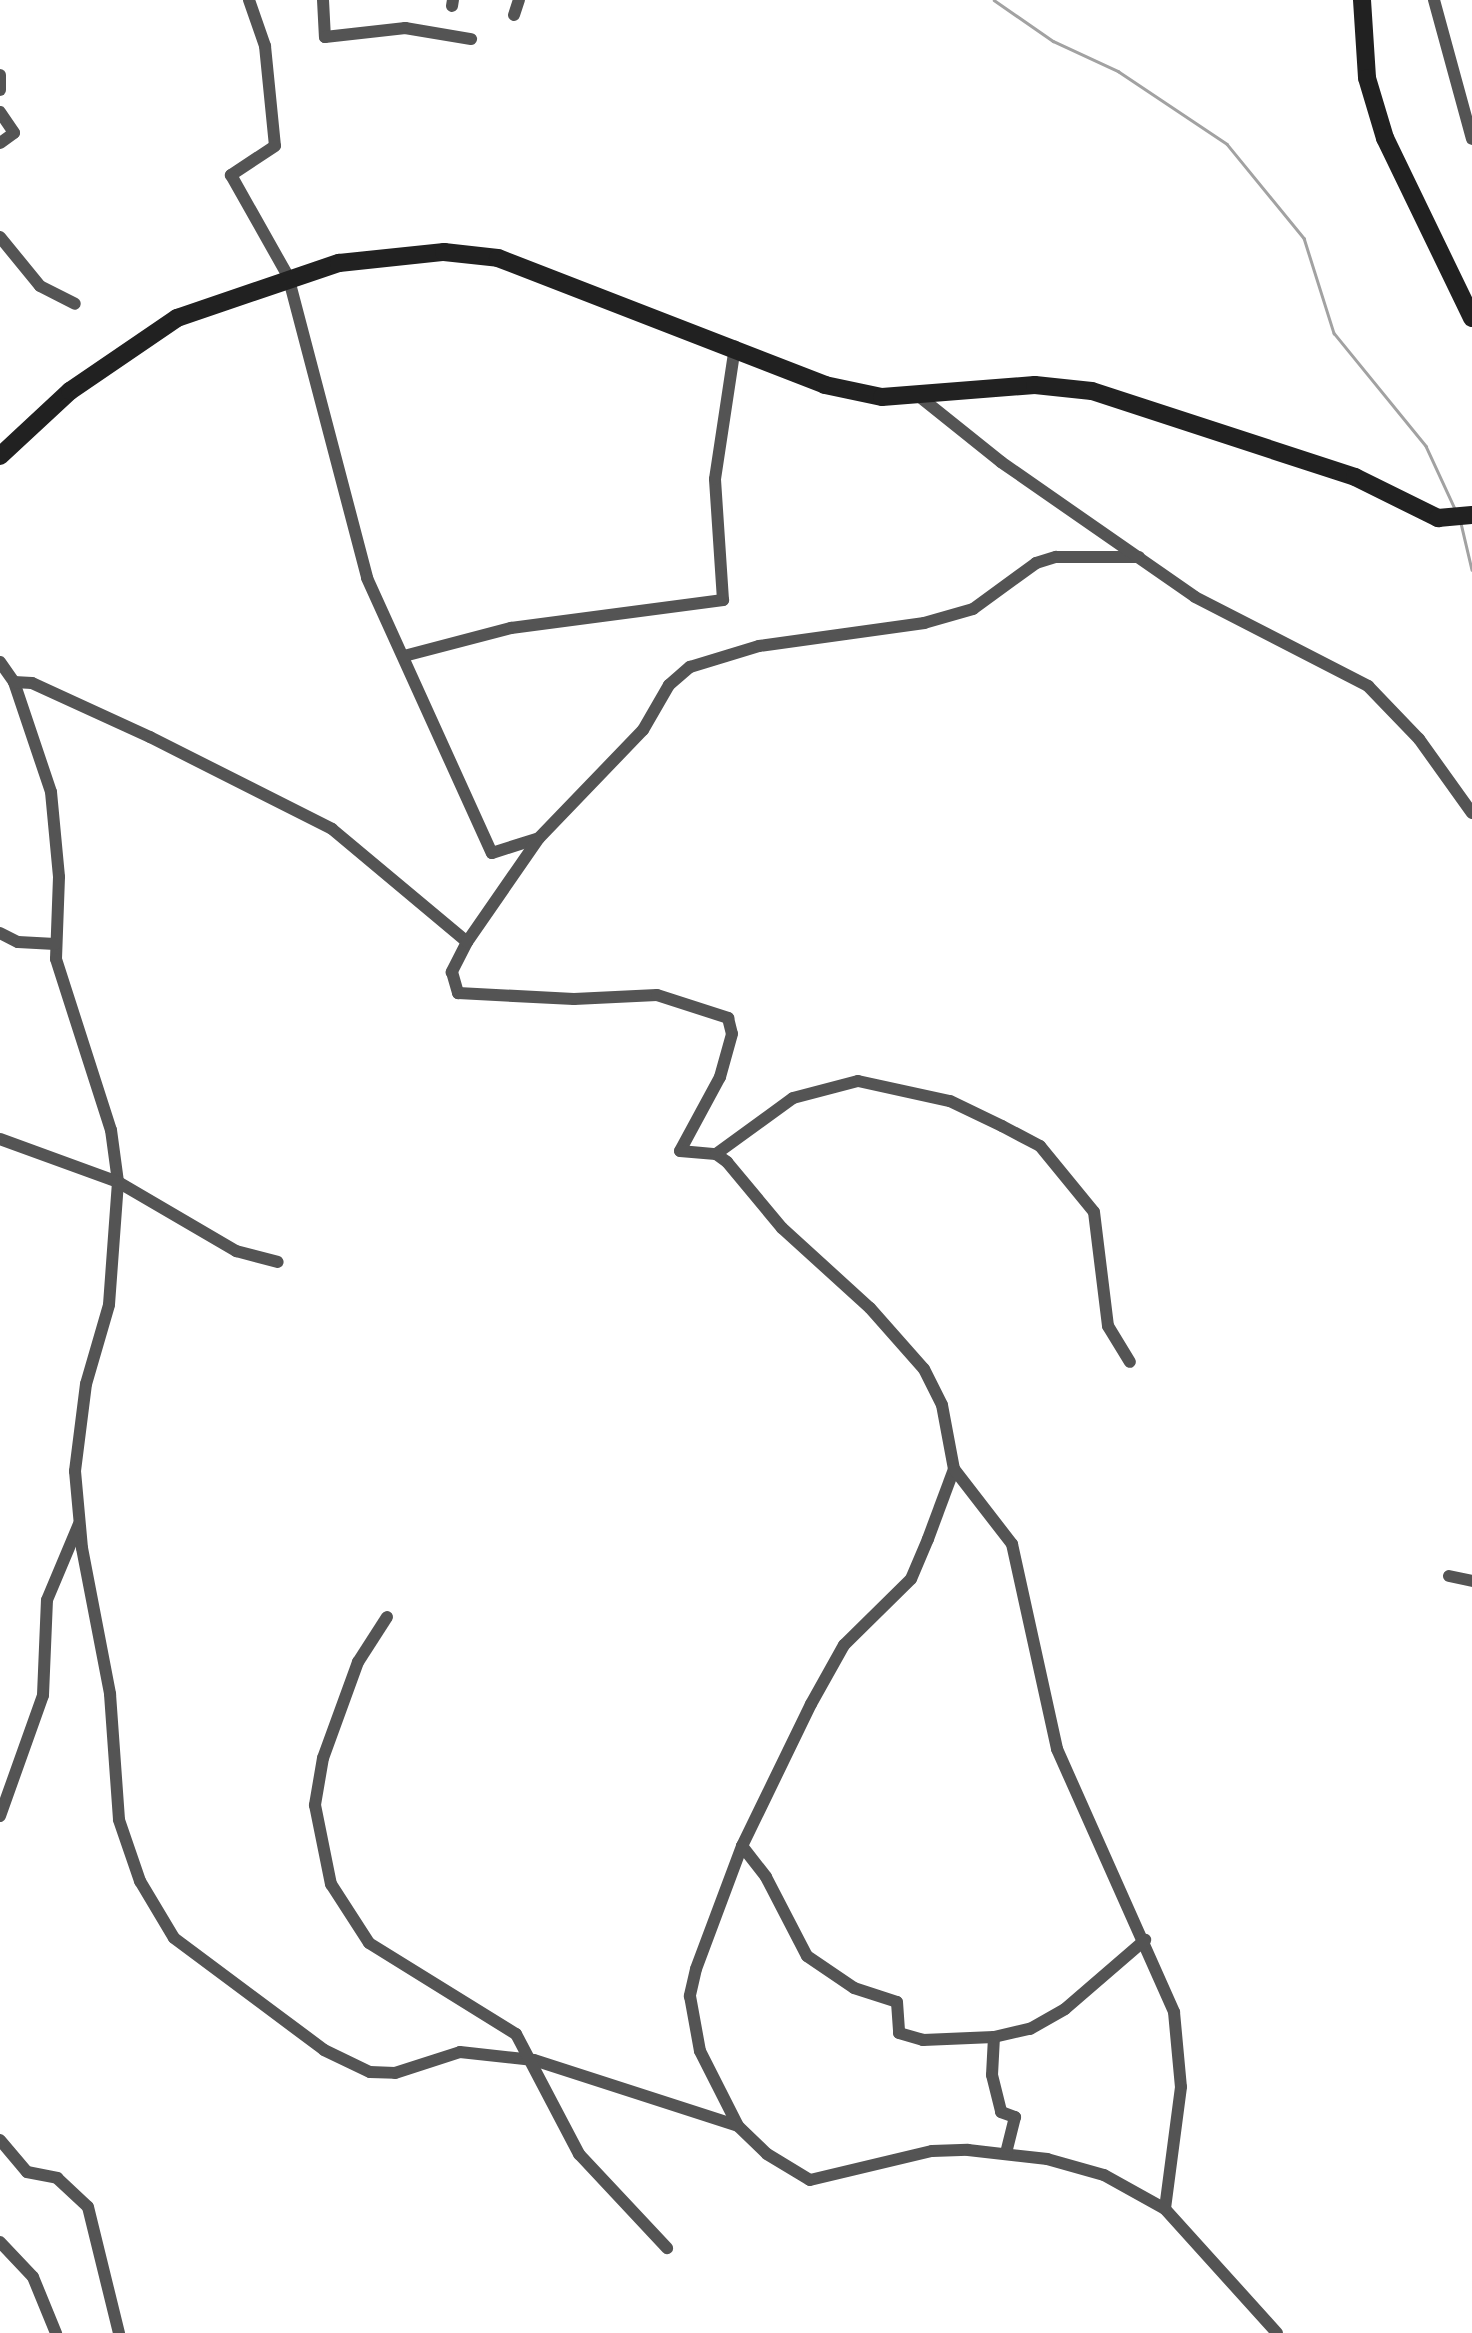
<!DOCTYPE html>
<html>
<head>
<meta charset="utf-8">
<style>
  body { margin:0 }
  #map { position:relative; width:1472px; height:2333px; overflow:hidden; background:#fff; font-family:"Public Sans",sans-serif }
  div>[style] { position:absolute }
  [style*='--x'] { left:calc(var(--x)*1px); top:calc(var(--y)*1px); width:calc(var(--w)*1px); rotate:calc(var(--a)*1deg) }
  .stream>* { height:2.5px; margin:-1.25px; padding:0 1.25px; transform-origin:1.25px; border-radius:1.25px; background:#a2a2a2 }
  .street>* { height:12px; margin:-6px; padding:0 6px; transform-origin:6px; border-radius:6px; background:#545454 }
  .secondary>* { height:18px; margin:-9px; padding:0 9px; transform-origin:9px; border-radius:9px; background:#212121 }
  span { translate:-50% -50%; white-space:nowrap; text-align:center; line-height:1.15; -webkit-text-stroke:9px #fff; paint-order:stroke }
</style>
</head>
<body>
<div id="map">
  <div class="stream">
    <i style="--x:994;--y:0;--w:72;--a:34.8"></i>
    <i style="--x:1053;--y:41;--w:72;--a:24.8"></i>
    <i style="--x:1118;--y:71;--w:131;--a:33.8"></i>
    <i style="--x:1227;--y:144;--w:122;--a:50.7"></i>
    <i style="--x:1304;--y:238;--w:100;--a:72.5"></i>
    <i style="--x:1334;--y:333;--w:146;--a:50.8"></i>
    <i style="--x:1426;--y:446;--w:72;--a:65.2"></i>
    <i style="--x:1461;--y:523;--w:48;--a:76.8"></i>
  </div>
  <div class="street">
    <i style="--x:249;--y:0;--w:49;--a:70.8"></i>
    <i style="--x:265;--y:46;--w:100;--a:84.3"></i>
    <i style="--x:275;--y:146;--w:53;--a:146.6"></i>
    <i style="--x:231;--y:175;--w:116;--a:60.6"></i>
    <i style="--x:288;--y:276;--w:312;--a:75.3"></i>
    <i style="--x:367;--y:578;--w:302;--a:65.6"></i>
    <i style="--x:492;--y:853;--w:49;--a:-17.7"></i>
    <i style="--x:539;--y:838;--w:150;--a:-46.1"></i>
    <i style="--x:643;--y:730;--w:52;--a:-60"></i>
    <i style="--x:669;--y:685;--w:28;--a:-41"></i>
    <i style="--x:690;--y:667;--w:72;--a:-16.9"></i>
    <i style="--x:759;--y:646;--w:167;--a:-7.9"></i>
    <i style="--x:924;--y:623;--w:51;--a:-15.9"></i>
    <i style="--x:973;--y:609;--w:78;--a:-36.1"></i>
    <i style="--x:1036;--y:563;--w:21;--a:-17"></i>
    <i style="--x:1056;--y:557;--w:83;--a:0"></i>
    <i style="--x:323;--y:0;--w:37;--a:87"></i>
    <i style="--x:325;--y:37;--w:81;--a:-6.4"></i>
    <i style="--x:405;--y:28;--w:67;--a:9.5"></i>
    <i style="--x:1434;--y:0;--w:144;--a:74.7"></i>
    <i style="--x:452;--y:6;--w:6;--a:-81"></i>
    <i style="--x:514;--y:15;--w:16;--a:-72"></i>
    <i style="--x:0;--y:75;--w:15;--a:90"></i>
    <i style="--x:0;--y:112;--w:25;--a:56"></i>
    <i style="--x:14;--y:133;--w:17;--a:144"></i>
    <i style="--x:0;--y:237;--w:63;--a:50.8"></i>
    <i style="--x:40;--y:286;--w:39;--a:27"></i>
    <i style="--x:920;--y:397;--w:104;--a:38.7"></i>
    <i style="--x:1001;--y:462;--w:236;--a:34.8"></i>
    <i style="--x:1195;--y:597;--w:195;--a:27.2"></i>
    <i style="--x:1368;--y:686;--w:74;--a:46.1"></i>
    <i style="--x:1419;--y:739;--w:91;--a:54.4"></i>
    <i style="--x:404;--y:656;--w:111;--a:-14.7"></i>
    <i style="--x:511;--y:628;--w:214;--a:-7.5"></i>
    <i style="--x:723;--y:600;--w:121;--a:-93.8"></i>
    <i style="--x:715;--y:479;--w:134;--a:-81.4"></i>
    <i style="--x:0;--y:662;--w:24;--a:55"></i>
    <i style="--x:14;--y:682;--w:116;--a:71.4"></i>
    <i style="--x:51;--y:792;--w:85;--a:84.6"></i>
    <i style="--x:59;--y:877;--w:82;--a:92.1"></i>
    <i style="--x:56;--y:959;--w:180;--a:72.2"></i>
    <i style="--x:111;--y:1130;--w:52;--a:82.3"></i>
    <i style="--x:118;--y:1182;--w:123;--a:94.2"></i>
    <i style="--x:109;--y:1305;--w:82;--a:106.2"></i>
    <i style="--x:86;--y:1384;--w:88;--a:97.2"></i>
    <i style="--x:75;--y:1471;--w:77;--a:84.8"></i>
    <i style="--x:82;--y:1548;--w:149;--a:79.1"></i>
    <i style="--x:110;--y:1694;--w:126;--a:85.9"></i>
    <i style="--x:119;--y:1820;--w:65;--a:71"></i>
    <i style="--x:140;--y:1881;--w:66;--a:59.2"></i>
    <i style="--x:174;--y:1938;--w:187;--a:36.7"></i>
    <i style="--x:324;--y:2050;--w:51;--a:25.6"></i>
    <i style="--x:370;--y:2072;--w:25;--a:2"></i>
    <i style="--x:395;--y:2073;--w:68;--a:-17.9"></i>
    <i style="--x:460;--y:2052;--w:74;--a:6.2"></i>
    <i style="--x:534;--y:2060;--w:214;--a:17.9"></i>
    <i style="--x:738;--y:2126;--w:40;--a:44"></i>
    <i style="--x:767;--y:2154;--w:50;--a:31.2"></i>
    <i style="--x:810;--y:2180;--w:125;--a:-13.4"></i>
    <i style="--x:932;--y:2151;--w:36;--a:-2"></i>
    <i style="--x:968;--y:2150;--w:80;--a:6.5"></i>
    <i style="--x:1047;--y:2159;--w:59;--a:15.7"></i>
    <i style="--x:1104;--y:2175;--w:70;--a:29.1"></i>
    <i style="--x:1165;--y:2209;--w:167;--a:47.9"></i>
    <i style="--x:14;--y:682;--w:18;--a:3"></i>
    <i style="--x:32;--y:683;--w:130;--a:24.6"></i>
    <i style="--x:150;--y:737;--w:204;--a:26.8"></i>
    <i style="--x:332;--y:829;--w:176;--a:39.9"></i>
    <i style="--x:467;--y:942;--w:34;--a:117"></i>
    <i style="--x:452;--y:972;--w:22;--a:74"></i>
    <i style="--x:458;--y:993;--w:116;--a:3"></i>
    <i style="--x:574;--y:999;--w:83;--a:-2.8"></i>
    <i style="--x:657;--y:995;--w:75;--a:17.9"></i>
    <i style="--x:728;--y:1018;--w:16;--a:76"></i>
    <i style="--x:732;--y:1034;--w:45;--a:105.6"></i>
    <i style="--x:720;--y:1077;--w:84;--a:118.4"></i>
    <i style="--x:680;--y:1151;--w:36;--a:5"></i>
    <i style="--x:716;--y:1154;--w:14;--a:36"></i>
    <i style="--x:727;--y:1162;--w:86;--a:50.2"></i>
    <i style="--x:782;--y:1228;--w:119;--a:42.3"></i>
    <i style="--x:870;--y:1308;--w:81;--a:48.5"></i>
    <i style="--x:924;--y:1369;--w:40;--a:63.4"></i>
    <i style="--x:942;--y:1405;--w:65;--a:79.4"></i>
    <i style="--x:954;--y:1469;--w:75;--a:110.4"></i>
    <i style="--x:928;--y:1539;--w:43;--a:113"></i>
    <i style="--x:911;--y:1579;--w:94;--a:135.4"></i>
    <i style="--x:844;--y:1645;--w:68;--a:119.2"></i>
    <i style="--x:811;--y:1704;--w:158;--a:115.9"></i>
    <i style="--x:742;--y:1846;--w:131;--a:110.5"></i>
    <i style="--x:696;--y:1969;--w:28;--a:103"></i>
    <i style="--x:690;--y:1996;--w:56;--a:79.7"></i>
    <i style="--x:700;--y:2051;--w:84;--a:63.1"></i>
    <i style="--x:0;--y:933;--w:20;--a:27"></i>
    <i style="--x:18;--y:942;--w:37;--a:3"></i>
    <i style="--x:467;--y:942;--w:126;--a:-55.3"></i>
    <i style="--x:0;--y:1139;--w:126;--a:20"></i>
    <i style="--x:118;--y:1182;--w:137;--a:30.3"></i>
    <i style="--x:236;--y:1251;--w:43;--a:14.7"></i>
    <i style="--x:716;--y:1154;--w:95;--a:-36"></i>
    <i style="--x:793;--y:1098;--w:67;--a:-14.7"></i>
    <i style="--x:858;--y:1081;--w:94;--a:12.3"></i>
    <i style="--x:950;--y:1101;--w:58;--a:25.7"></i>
    <i style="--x:1002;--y:1126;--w:43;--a:27.8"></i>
    <i style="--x:1040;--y:1146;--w:85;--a:50.7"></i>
    <i style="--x:1094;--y:1212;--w:115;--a:83"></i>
    <i style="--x:1108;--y:1326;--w:42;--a:58.6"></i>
    <i style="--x:954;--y:1469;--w:95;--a:52.3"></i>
    <i style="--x:1012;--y:1544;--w:210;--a:77.6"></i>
    <i style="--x:1057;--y:1749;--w:288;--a:66"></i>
    <i style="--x:1174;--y:2012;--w:75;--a:84.7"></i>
    <i style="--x:1181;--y:2087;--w:123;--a:97.5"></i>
    <i style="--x:1449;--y:1576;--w:24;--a:12"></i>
    <i style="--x:387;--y:1617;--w:54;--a:122.8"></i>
    <i style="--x:358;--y:1662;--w:102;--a:110"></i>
    <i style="--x:323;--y:1758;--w:48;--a:99.7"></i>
    <i style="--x:315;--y:1805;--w:81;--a:78.6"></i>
    <i style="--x:331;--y:1884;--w:70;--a:57.2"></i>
    <i style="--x:369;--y:1943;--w:173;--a:31.8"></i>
    <i style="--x:516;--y:2034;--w:136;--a:62.3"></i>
    <i style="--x:579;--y:2154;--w:129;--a:46.9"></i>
    <i style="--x:0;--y:1816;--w:128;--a:-70.4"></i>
    <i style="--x:43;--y:1695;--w:95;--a:-87.6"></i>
    <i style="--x:47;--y:1600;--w:82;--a:-67.2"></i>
    <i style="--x:742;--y:1846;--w:39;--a:52"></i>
    <i style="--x:766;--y:1877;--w:89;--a:62.6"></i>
    <i style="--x:807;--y:1956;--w:57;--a:34.2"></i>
    <i style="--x:854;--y:1988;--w:45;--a:18"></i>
    <i style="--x:897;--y:2002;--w:31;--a:86"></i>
    <i style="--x:899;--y:2033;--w:25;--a:16"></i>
    <i style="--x:923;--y:2040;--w:71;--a:-2.4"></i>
    <i style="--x:994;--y:2037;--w:38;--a:93"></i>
    <i style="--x:992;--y:2075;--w:38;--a:76"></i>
    <i style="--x:1001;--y:2112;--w:15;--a:20"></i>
    <i style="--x:1015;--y:2117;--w:38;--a:104"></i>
    <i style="--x:994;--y:2037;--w:37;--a:-13"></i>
    <i style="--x:1030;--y:2029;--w:40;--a:-29.7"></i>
    <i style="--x:1065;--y:2009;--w:106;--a:-40.8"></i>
    <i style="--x:0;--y:2140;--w:42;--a:49.8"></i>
    <i style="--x:27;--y:2172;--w:31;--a:11"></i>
    <i style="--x:57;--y:2178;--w:42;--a:43.1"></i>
    <i style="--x:88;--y:2207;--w:130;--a:76.2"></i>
    <i style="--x:0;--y:2242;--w:48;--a:46.7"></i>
    <i style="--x:33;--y:2277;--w:61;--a:67.7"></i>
  </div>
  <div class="secondary">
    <i style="--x:1362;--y:0;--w:78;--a:86.3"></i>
    <i style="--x:1367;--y:78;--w:63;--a:73.3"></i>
    <i style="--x:1385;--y:138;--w:200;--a:64.2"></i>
    <i style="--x:0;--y:456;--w:96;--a:-42.9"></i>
    <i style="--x:70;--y:391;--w:130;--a:-34.3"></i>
    <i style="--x:177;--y:318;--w:171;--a:-18.8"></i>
    <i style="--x:339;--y:263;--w:106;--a:-6"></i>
    <i style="--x:444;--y:252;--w:54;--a:6.3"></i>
    <i style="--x:498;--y:258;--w:351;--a:21.2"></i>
    <i style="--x:825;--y:385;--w:58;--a:11.9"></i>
    <i style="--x:882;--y:397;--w:153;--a:-4.5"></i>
    <i style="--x:1035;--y:385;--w:57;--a:6"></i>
    <i style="--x:1092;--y:391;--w:277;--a:18.1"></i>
    <i style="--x:1355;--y:477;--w:93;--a:26.3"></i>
    <i style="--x:1438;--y:518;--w:34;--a:-5"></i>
  </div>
</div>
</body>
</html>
